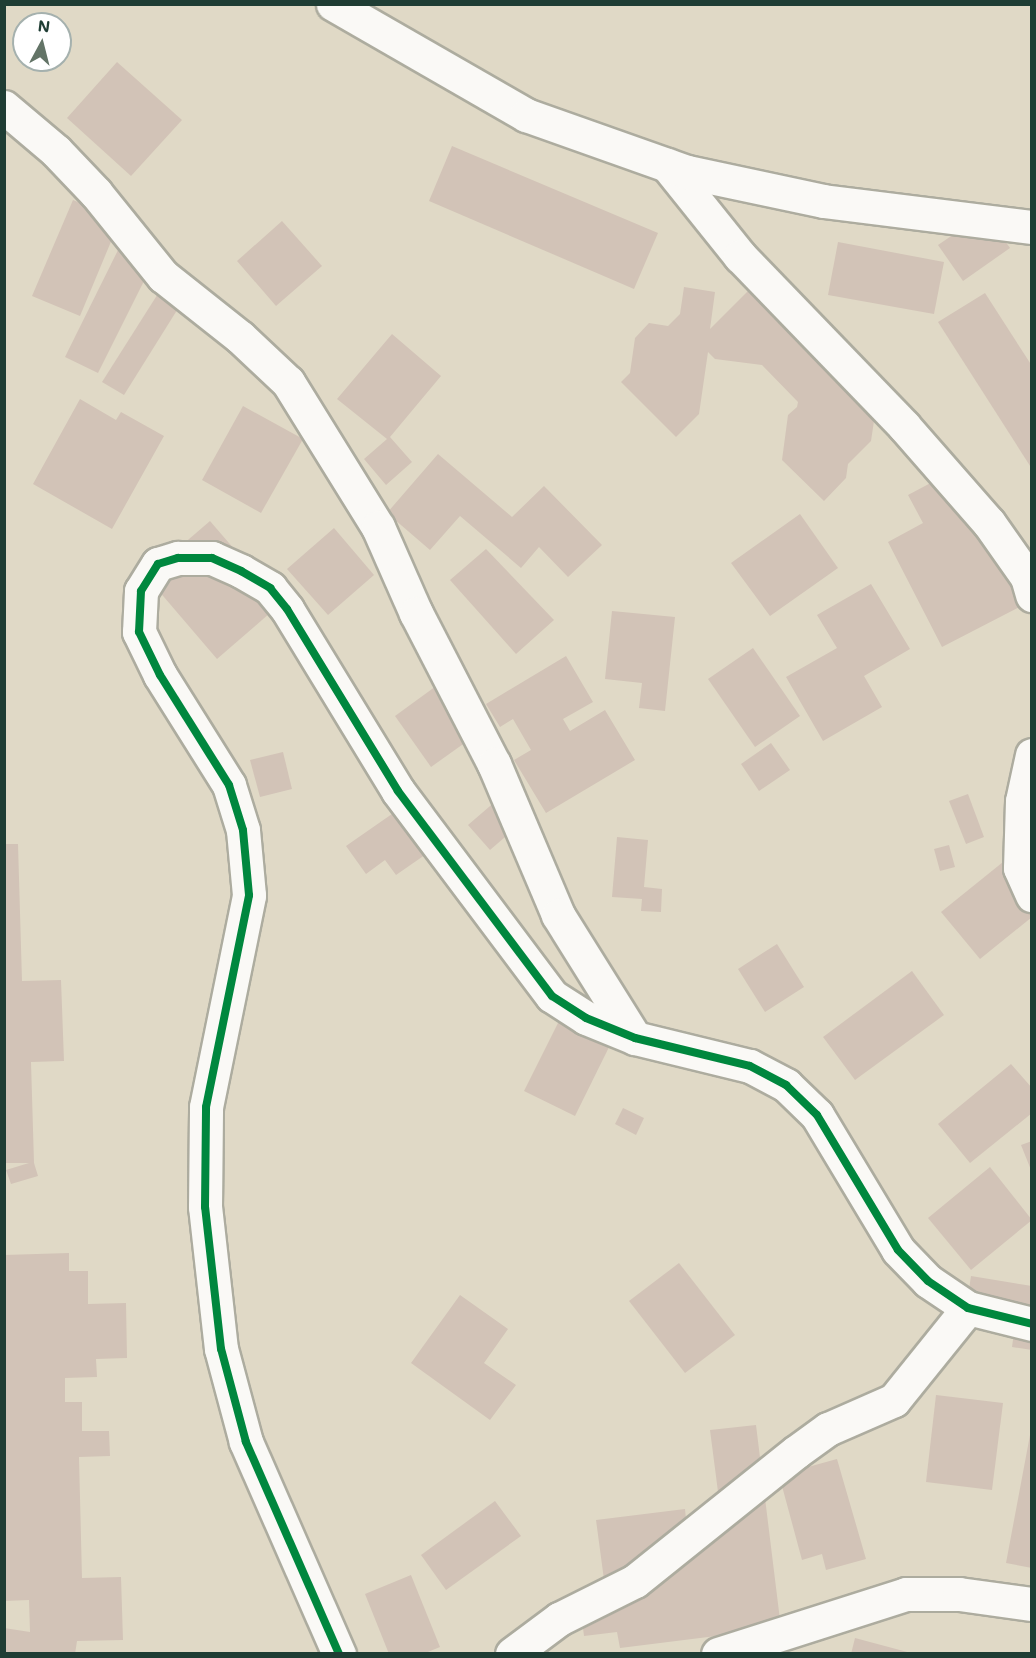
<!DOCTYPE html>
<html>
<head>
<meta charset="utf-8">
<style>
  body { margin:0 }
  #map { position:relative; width:1036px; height:1658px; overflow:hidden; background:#e0d9c6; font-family:Mali,sans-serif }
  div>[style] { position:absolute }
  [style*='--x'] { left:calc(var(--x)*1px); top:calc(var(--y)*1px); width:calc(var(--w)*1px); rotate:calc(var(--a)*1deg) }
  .building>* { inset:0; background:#d2c3b7 }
  .roads { filter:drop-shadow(2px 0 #adac9f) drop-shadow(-2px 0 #adac9f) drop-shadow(0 2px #adac9f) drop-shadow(0 -2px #adac9f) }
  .street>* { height:33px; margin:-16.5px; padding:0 16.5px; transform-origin:16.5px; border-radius:16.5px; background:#faf9f6 }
  .secondary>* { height:33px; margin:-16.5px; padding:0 16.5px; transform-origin:16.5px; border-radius:16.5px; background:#faf9f6 }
  .cycleway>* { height:8px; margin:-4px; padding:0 4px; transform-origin:4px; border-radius:4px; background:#00873e }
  span { translate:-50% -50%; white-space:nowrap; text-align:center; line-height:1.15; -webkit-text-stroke:5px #fff; paint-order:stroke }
  .frame { position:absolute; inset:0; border:6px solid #1f3d34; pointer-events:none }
  .north { position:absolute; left:12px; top:12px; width:60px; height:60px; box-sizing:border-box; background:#fff; border:2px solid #a5b1ae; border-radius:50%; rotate:7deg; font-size:16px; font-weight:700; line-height:24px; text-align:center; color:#1f3d34 }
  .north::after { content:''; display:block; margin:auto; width:21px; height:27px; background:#637467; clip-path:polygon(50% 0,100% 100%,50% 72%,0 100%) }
</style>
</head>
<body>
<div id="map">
  <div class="building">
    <i style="clip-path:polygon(117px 62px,182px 120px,131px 176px,67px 118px)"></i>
    <i style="clip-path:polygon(452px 146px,658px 233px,634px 289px,429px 201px)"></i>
    <i style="clip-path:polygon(73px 200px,120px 220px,80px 316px,32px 296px)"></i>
    <i style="clip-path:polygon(985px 213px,1010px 248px,963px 281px,938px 245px)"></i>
    <i style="clip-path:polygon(282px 221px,322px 266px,276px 306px,237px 261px)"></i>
    <i style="clip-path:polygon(122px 242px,155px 259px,98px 373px,65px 357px)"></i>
    <i style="clip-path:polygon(838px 242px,944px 262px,934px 314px,828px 295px)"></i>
    <i style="clip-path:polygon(173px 270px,194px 283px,124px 395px,102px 382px)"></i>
    <i style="clip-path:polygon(759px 280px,878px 394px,871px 441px,848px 464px,846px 478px,824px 501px,782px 460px,788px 415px,797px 407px,798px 402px,762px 365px,715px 359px,708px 352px,699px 414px,676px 437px,621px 382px,630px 373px,635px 338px,649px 323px,668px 326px,680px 314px,684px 287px,715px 292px,710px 329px)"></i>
    <i style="clip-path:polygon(985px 293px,1032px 366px,1032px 469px,938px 322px)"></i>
    <i style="clip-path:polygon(392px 334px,441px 376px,390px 437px,412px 462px,386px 485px,364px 459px,387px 439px,337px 399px)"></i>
    <i style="clip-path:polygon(80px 399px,116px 420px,121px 412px,164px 436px,112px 529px,33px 484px)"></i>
    <i style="clip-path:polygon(243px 406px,303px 439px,261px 513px,202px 480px)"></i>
    <i style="clip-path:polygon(438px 454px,512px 517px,544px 486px,602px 545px,568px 577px,539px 547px,521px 568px,460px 516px,430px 550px,387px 513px)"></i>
    <i style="clip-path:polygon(957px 469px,1027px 603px,942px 647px,888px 542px,923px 523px,908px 495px)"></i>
    <i style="clip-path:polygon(800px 514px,838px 568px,770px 616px,731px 563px)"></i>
    <i style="clip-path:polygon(210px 521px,241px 557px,270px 613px,217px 659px,146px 576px)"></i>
    <i style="clip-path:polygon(334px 528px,374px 575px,328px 615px,287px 569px)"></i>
    <i style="clip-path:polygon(486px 549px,554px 620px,516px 654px,450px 580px)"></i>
    <i style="clip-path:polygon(871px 584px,910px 649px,864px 676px,882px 707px,823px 741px,786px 677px,837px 648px,817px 615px)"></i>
    <i style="clip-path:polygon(612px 611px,675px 617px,665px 711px,639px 708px,642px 683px,605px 679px)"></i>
    <i style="clip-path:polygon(753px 648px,800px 716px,755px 747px,708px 679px)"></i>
    <i style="clip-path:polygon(566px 656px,593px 702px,563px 719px,570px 731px,605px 710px,635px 760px,546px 813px,514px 760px,531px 750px,513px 719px,500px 727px,486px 704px)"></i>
    <i style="clip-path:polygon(443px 681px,480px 732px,431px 767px,395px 716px)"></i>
    <i style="clip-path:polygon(771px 743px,790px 770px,759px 791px,741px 764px)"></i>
    <i style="clip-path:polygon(283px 752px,292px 789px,260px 797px,250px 760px)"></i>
    <i style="clip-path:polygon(504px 794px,526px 819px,490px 850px,468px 825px)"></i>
    <i style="clip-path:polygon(968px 794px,984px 837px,966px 844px,949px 801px)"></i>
    <i style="clip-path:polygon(402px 807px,432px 850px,396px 875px,385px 860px,366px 874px,346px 846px)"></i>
    <i style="clip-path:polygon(617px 837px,648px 840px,644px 887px,662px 889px,661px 912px,641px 911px,642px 899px,612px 897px)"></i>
    <i style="clip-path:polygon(5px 844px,18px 844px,22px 981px,61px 980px,64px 1061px,31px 1062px,34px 1163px,38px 1176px,11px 1184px,6px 1170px,29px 1163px,5px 1163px)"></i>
    <i style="clip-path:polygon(949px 845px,955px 867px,940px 871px,934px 849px)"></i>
    <i style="clip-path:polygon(1003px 862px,1032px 896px,1032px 917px,980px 959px,941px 912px)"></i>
    <i style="clip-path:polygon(777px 944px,804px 987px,765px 1012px,738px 969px)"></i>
    <i style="clip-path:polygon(912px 971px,944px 1015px,855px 1080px,823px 1037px)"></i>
    <i style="clip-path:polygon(563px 1013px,614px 1037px,575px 1116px,524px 1091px)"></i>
    <i style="clip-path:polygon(1011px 1064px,1032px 1088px,1032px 1113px,970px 1163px,938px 1124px)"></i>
    <i style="clip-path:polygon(623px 1108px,644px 1118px,636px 1135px,615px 1124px)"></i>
    <i style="clip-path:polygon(1032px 1141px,1032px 1170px,1031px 1170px,1021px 1145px)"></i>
    <i style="clip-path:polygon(990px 1167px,1032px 1220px,971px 1270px,928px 1218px)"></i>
    <i style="clip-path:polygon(69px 1253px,69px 1271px,88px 1271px,88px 1304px,126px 1303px,127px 1358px,96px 1359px,97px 1377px,65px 1378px,65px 1402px,82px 1402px,82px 1431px,109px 1431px,110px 1456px,79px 1457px,82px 1578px,121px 1577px,123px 1640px,77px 1641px,75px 1654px,4px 1654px,4px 1628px,30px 1632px,29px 1600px,4px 1601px,4px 1255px)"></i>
    <i style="clip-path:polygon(679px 1263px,735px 1335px,685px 1373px,629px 1301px)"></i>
    <i style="clip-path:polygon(971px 1276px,1032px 1286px,1032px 1350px,1012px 1347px,1015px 1325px,965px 1317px)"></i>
    <i style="clip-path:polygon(460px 1295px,508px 1329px,484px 1363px,516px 1385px,490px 1420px,411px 1363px)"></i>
    <i style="clip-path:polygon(936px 1395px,1003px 1403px,992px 1490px,926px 1482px)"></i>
    <i style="clip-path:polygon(756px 1425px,781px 1628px,620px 1648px,617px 1632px,584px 1636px,578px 1590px,605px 1587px,596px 1520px,685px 1509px,686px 1519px,721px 1515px,710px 1430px)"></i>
    <i style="clip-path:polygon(1030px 1435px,1032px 1435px,1032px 1568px,1006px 1563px)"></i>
    <i style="clip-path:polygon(837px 1459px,866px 1559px,826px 1570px,822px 1554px,802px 1560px,779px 1475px)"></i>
    <i style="clip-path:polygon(495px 1501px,521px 1536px,446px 1590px,421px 1555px)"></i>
    <i style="clip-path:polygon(411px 1575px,440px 1647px,423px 1654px,389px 1654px,365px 1594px)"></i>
    <i style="clip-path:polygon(855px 1638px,911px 1653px,910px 1654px,851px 1654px)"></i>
  </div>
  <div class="roads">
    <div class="street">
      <i style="--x:4;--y:107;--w:68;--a:40.2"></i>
      <i style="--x:56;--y:151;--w:58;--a:46.4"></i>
      <i style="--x:96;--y:193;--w:107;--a:51.1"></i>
      <i style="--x:163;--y:276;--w:98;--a:38.4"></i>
      <i style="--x:240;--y:337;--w:66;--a:43.2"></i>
      <i style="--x:288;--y:382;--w:171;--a:58.2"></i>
      <i style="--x:378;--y:527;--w:94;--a:66.2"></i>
      <i style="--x:416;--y:613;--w:170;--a:62.7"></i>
      <i style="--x:494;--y:764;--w:164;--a:67"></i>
      <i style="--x:558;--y:915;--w:145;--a:58"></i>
      <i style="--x:667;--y:165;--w:117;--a:51.3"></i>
      <i style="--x:740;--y:256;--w:236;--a:46"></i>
      <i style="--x:904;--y:426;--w:129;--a:48.8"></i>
      <i style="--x:989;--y:523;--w:66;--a:54.9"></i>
      <i style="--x:1027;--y:577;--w:19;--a:74"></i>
      <i style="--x:1032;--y:755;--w:47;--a:102.3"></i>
      <i style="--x:1022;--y:801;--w:67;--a:91.7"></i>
      <i style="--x:1020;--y:868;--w:30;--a:66"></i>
      <i style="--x:339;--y:1654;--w:232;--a:-113.7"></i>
      <i style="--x:246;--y:1442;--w:96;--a:-105"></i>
      <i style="--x:221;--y:1349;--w:143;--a:-96.4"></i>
      <i style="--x:205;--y:1207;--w:100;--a:-89.4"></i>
      <i style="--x:206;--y:1107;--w:216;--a:-78.5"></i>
      <i style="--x:249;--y:895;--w:65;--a:-95.3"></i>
      <i style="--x:243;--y:830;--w:47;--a:-107.3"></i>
      <i style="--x:229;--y:785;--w:130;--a:-122.1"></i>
      <i style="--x:160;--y:675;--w:48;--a:-116"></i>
      <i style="--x:139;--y:632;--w:41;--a:-87.2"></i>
      <i style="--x:141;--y:591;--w:32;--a:-58"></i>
      <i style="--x:158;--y:564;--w:21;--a:-17"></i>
      <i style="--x:178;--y:558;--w:34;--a:0"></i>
      <i style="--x:212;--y:558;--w:32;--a:24"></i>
      <i style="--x:241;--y:571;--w:34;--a:30"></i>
      <i style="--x:270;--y:588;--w:27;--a:51"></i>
      <i style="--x:287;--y:609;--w:213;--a:58.6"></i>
      <i style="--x:398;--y:791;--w:256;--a:53.1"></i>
      <i style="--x:552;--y:996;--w:40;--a:32.9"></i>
      <i style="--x:586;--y:1018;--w:53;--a:22.2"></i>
      <i style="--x:635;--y:1038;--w:118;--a:13.7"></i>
      <i style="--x:750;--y:1066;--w:41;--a:27.8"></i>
      <i style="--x:786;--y:1085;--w:43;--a:44.1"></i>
      <i style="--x:817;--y:1115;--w:157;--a:59"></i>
      <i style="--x:898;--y:1250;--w:43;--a:45.9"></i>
      <i style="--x:928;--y:1281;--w:48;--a:34"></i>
      <i style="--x:968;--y:1308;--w:66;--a:14"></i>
      <i style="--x:512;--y:1654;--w:59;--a:-36.7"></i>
      <i style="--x:559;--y:1619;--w:85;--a:-26.6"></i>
      <i style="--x:635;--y:1581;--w:206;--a:-38.7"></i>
      <i style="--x:796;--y:1452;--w:39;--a:-36"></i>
      <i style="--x:828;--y:1429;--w:72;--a:-23.7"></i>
      <i style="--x:894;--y:1400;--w:118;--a:-51.2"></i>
      <i style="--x:718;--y:1654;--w:197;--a:-17.7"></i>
      <i style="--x:906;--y:1594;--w:53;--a:0"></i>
      <i style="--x:959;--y:1594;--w:74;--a:7.8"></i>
    </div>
    <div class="secondary">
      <i style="--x:333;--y:4;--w:223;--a:29.9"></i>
      <i style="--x:526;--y:115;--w:171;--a:19.5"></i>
      <i style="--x:687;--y:172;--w:139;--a:12"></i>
      <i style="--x:823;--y:201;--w:211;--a:7.1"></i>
    </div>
  </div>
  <div class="cycleway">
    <i style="--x:339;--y:1654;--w:232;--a:-113.7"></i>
    <i style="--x:246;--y:1442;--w:96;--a:-105"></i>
    <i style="--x:221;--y:1349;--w:143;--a:-96.4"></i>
    <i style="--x:205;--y:1207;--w:100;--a:-89.4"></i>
    <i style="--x:206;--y:1107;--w:216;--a:-78.5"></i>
    <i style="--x:249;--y:895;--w:65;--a:-95.3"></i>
    <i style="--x:243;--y:830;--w:47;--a:-107.3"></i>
    <i style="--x:229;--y:785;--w:130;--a:-122.1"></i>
    <i style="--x:160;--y:675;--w:48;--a:-116"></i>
    <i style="--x:139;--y:632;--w:41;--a:-87.2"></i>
    <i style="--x:141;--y:591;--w:32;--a:-58"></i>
    <i style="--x:158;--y:564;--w:21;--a:-17"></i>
    <i style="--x:178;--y:558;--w:34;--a:0"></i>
    <i style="--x:212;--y:558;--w:32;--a:24"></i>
    <i style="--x:241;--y:571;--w:34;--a:30"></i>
    <i style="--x:270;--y:588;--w:27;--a:51"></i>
    <i style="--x:287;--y:609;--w:213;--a:58.6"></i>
    <i style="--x:398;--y:791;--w:256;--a:53.1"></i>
    <i style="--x:552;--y:996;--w:40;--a:32.9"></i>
    <i style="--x:586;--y:1018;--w:53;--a:22.2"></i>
    <i style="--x:635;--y:1038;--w:118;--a:13.7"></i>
    <i style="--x:750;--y:1066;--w:41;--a:27.8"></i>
    <i style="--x:786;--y:1085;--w:43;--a:44.1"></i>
    <i style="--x:817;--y:1115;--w:157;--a:59"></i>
    <i style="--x:898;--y:1250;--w:43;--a:45.9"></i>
    <i style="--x:928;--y:1281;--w:48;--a:34"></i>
    <i style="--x:968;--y:1308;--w:66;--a:14"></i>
  </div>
  <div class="frame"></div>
  <div class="north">N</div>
</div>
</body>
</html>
